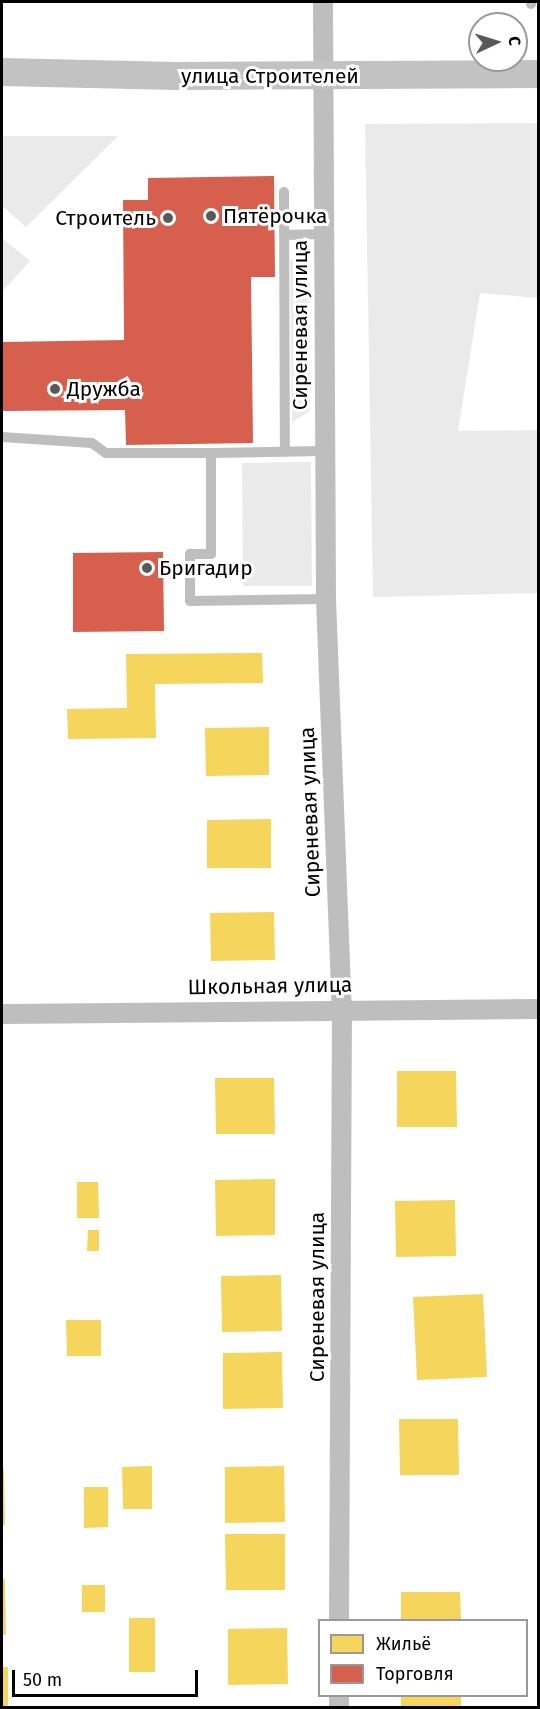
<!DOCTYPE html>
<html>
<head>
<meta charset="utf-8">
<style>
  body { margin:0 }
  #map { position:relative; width:540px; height:1709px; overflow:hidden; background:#fff; font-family:"Fira Sans",sans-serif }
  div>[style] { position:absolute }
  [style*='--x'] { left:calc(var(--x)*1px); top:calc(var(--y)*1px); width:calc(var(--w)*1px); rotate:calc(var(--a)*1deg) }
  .green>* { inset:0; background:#eaeaea }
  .homes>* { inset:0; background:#f6d55c }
  .shops>* { inset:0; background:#d6604d }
  .lane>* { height:10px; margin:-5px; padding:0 5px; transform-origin:5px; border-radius:5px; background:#bebebe }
  .street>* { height:20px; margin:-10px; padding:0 10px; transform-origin:10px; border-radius:10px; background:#bebebe }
  .secondary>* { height:28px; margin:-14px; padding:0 14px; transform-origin:14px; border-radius:14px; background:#c2c2c2 }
  .dots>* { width:16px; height:16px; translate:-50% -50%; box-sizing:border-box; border:3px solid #fff; border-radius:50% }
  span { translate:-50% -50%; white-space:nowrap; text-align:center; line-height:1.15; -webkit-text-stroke:6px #fff; paint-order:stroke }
  .street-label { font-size:21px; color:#000 }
  .poi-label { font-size:21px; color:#000 }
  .left { translate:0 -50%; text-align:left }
  .right { translate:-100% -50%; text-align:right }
  .frame { position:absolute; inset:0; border:3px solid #000; pointer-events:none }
  .legend { position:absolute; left:318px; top:1619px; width:210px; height:78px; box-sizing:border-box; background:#fff; border:2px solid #999; margin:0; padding:8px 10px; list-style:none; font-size:18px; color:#000 }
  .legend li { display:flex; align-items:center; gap:12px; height:30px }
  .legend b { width:30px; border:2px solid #999 }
  .north { position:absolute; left:468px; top:12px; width:60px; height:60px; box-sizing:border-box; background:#fff; border:2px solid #999; border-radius:50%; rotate:86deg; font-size:16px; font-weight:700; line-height:24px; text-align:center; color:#000 }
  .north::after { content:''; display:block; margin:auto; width:21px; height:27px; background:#595959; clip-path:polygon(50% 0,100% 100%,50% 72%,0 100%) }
  .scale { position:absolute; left:12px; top:1670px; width:186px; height:27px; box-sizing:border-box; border:3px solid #000; border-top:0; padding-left:8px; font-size:18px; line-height:21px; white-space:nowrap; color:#000; -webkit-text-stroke:4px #fff; paint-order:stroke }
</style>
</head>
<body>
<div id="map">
  <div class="green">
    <i style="clip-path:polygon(538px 123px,538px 298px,480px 293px,458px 431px,538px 430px,538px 593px,373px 597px,365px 124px)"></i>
    <i style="clip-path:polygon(2px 136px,118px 136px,26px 227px,2px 206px)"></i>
    <i style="clip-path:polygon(2px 238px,30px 261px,2px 292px)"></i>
    <i style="clip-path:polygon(290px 259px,310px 269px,310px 411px,292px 422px)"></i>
    <i style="clip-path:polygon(311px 462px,312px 586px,243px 586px,242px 463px)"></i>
  </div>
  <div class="homes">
    <i style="clip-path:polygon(262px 653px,263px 683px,155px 684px,156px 738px,68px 739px,67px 709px,127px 708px,126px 654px)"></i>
    <i style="clip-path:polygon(269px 727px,269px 775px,206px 776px,205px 728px)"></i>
    <i style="clip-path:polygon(271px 819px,271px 868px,207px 868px,207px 820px)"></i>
    <i style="clip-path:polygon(274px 912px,275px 960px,211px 961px,210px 913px)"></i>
    <i style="clip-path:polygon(397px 1071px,456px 1071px,457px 1127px,397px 1127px)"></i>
    <i style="clip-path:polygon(215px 1078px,274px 1078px,275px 1134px,216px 1134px)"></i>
    <i style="clip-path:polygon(275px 1179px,275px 1235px,216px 1236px,215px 1180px)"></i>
    <i style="clip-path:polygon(77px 1182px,98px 1182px,99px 1218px,77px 1218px)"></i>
    <i style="clip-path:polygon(455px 1200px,456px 1256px,396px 1257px,395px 1201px)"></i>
    <i style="clip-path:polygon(88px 1230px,99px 1230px,99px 1251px,87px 1251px)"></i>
    <i style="clip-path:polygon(281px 1275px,282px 1331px,222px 1332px,221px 1276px)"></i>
    <i style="clip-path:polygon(483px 1294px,487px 1377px,417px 1380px,413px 1297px)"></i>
    <i style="clip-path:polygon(66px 1320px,101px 1320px,101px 1356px,67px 1356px)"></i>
    <i style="clip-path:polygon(282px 1352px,283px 1408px,223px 1409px,223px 1353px)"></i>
    <i style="clip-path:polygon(399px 1419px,458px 1419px,459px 1475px,400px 1475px)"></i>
    <i style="clip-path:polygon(152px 1466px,152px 1509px,123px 1509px,122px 1467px)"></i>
    <i style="clip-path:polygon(284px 1466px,285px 1522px,225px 1523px,225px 1467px)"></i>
    <i style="clip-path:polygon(2px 1469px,4px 1469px,5px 1525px,2px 1525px)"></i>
    <i style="clip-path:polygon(84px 1487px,108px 1487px,108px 1527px,84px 1528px)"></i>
    <i style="clip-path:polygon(225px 1534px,285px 1534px,285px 1590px,226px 1590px)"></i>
    <i style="clip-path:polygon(2px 1579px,5px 1579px,6px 1635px,2px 1635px)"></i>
    <i style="clip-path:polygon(82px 1585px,105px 1585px,105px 1612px,82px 1612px)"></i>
    <i style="clip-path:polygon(401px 1592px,460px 1592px,461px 1620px,401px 1620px)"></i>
    <i style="clip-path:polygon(129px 1618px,155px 1618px,155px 1672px,129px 1672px)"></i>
    <i style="clip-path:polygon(287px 1628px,288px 1684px,228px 1685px,228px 1629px)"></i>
    <i style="clip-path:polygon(2px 1667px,8px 1667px,8px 1708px,2px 1708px)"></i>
    <i style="clip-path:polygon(401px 1696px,461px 1696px,461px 1708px,401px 1708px)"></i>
  </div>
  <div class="shops">
    <i style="clip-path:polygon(274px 176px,275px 277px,251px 277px,253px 443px,126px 445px,125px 410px,2px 411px,2px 342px,124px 340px,123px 200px,148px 200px,148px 178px)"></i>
    <i style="clip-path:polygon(163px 552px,164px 631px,73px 632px,73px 553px)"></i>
  </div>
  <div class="lane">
    <i style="--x:531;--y:2;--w:2;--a:90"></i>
    <i style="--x:284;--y:192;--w:259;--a:89.8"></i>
    <i style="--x:284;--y:235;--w:40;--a:-1.4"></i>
    <i style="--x:2;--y:437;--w:90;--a:3.8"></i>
    <i style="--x:92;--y:443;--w:17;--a:36"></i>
    <i style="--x:106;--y:453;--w:105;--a:0"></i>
    <i style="--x:324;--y:451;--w:113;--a:179"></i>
    <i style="--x:211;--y:453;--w:101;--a:90"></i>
    <i style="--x:211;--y:554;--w:21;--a:180"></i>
    <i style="--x:190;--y:554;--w:47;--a:90"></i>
    <i style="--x:190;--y:601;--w:136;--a:-0.8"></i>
  </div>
  <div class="street">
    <i style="--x:323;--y:2;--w:597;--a:89.71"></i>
    <i style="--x:326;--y:599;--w:410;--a:87.8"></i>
    <i style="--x:342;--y:1009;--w:611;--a:90.28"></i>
    <i style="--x:2;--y:1014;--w:536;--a:-0.53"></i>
    <i style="--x:339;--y:1708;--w:12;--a:-90"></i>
  </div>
  <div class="secondary">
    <i style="--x:2;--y:72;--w:174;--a:1.3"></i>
    <i style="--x:176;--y:76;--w:362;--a:-0.3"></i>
  </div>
  <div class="dots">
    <i style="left:211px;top:216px;background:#595959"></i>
    <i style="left:168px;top:218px;background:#595959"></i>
    <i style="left:55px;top:389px;background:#595959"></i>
    <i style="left:147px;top:568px;background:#595959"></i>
  </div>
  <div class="street-label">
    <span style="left:270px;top:76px">улица Строителей</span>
    <span style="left:300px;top:325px;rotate:-90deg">Сиреневая улица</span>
    <span style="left:310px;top:812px;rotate:-92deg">Сиреневая улица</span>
    <span style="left:270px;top:986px;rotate:-1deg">Школьная улица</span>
    <span style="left:317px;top:1297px;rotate:-90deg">Сиреневая улица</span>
  </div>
  <div class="poi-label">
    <span class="left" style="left:223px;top:216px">Пятёрочка</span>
    <span class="right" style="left:156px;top:218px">Строитель</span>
    <span class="left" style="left:67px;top:389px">Дружба</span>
    <span class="left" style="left:159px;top:568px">Бригадир</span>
  </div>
  <div class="frame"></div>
  <ul class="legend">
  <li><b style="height:16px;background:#f6d55c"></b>Жильё</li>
  <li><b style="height:16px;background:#d6604d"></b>Торговля</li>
  </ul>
  <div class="north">С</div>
  <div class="scale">50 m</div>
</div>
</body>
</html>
